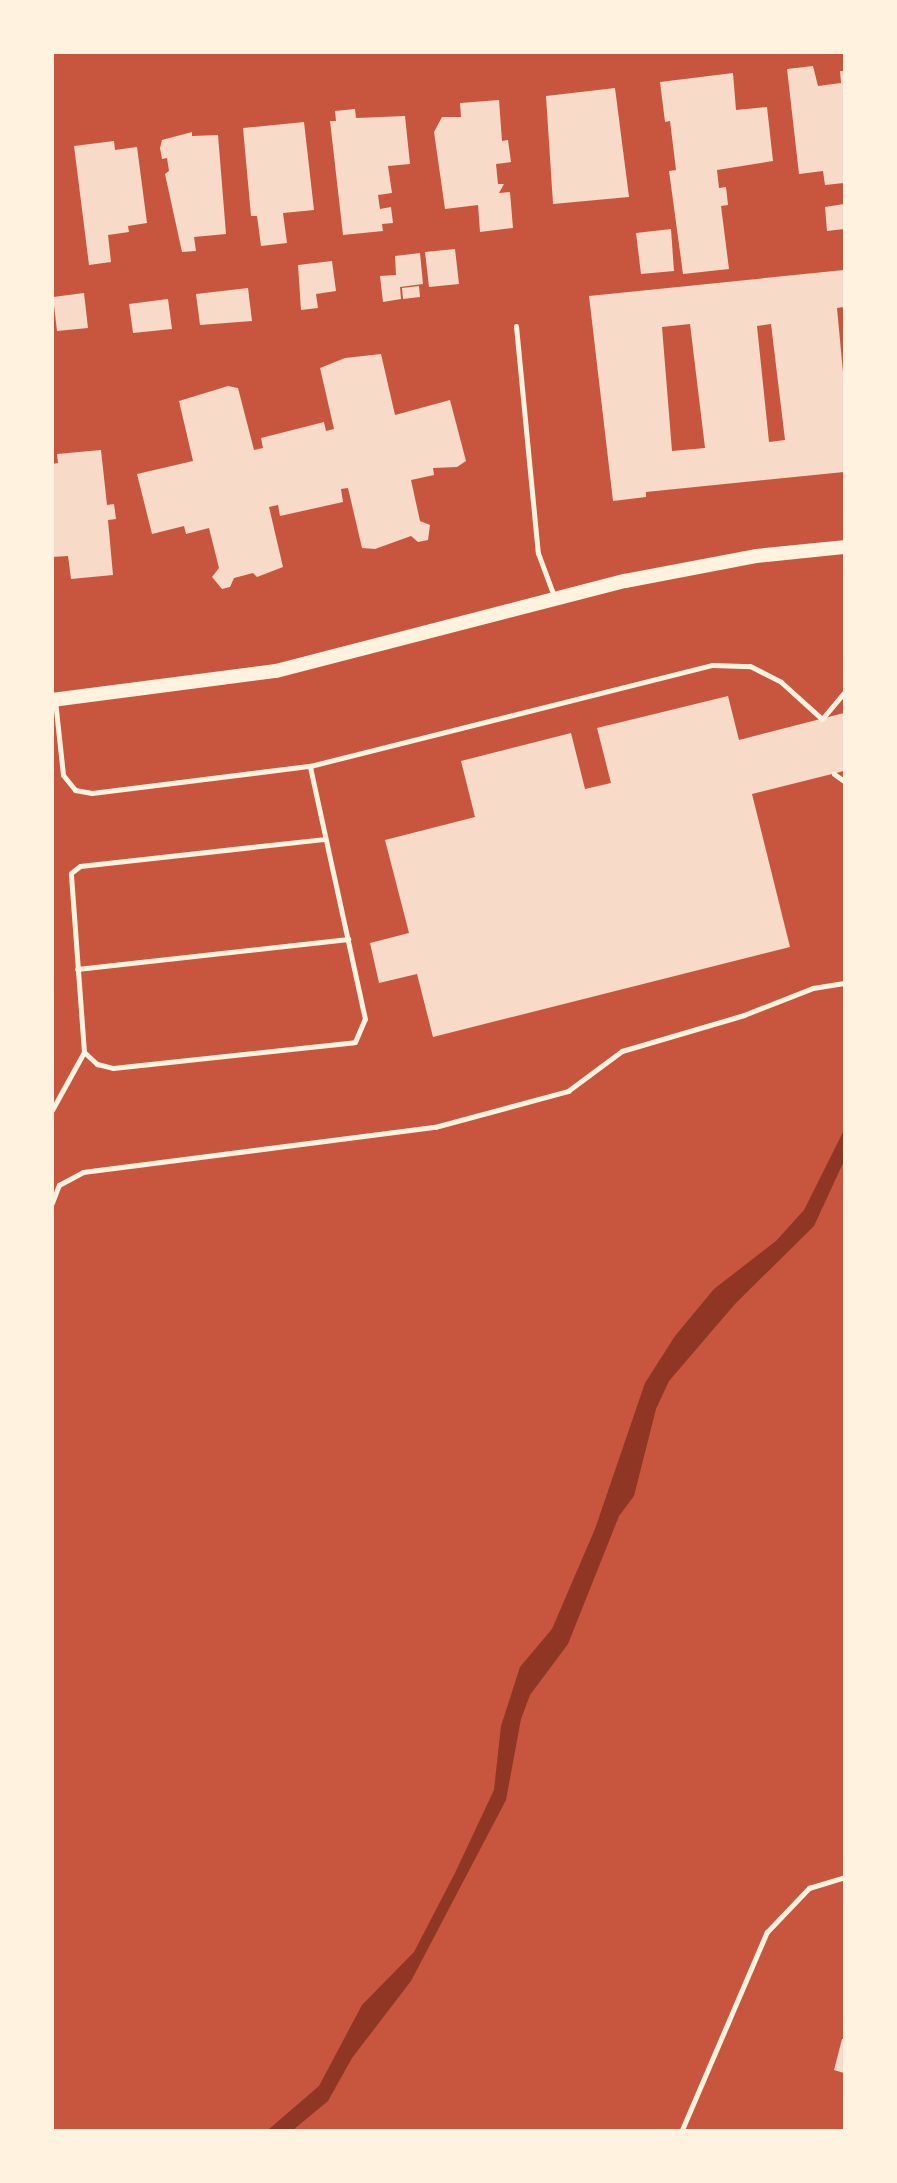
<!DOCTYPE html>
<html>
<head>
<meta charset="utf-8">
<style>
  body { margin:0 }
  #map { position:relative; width:897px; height:2183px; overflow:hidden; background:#c8553d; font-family:"PT Sans Narrow",sans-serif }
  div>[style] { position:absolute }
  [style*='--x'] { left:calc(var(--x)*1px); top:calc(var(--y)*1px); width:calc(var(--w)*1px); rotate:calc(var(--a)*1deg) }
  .water>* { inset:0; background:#8f3625 }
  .building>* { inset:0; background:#f7dbc8 }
  .path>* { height:4.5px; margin:-2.25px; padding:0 2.25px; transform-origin:2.25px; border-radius:2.25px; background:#fff3e0 }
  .service>* { height:5px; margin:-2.5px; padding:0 2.5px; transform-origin:2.5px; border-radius:2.5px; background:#fff3e0 }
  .secondary>* { height:14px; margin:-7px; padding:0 7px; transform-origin:7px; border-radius:7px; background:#fff3e0 }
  span { translate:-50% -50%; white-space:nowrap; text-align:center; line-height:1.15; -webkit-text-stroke:5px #fff3e0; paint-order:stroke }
  .frame { position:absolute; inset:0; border:54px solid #fff3e0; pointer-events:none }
</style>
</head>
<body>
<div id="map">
  <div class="water">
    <i style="clip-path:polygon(844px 1130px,844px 1161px,814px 1226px,735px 1304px,669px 1381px,656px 1409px,634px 1496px,619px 1516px,568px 1644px,530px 1695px,521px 1719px,506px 1800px,411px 1981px,352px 2058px,328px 2101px,293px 2130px,268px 2130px,319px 2086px,362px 2005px,414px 1952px,455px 1873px,494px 1790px,501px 1726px,520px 1667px,552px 1629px,595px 1529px,645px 1383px,675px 1336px,714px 1289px,776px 1241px,804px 1210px)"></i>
  </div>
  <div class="building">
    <i style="clip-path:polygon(813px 66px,818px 86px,841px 83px,840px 71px,844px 71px,844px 183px,825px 185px,823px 171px,799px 174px,787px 69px)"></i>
    <i style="clip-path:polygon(733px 73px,736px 110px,767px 107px,773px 161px,717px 170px,719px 188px,726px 187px,728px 205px,721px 206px,729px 269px,683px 274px,669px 171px,676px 170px,670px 121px,665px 122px,660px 82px)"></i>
    <i style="clip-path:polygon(615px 88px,629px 197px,553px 204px,546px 96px)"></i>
    <i style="clip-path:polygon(499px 100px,502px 141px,508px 140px,511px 162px,496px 164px,498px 184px,504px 184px,499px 193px,510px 192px,513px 228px,480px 232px,478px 205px,445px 209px,434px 132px,442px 117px,461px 117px,460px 103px)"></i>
    <i style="clip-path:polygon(355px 109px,356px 118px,405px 116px,410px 164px,388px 166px,392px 193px,378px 195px,380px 209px,391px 207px,393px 223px,382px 224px,383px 231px,343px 235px,330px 121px,336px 121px,335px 111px)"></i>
    <i style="clip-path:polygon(304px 122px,314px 210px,283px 213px,287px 243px,261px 246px,257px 216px,251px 216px,243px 128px)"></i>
    <i style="clip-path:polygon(192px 132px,192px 136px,218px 135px,226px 234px,194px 237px,196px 251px,182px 252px,165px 174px,169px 171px,167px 158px,162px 159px,160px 148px,162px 140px)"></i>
    <i style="clip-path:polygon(114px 141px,115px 150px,137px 147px,147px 223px,128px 226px,129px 232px,108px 235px,111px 262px,89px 265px,74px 146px)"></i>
    <i style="clip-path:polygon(844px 204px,844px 229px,827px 231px,825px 207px)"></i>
    <i style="clip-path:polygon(671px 229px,674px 271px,641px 274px,636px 233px)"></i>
    <i style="clip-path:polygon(455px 249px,459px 284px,429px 287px,425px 252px)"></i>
    <i style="clip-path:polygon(420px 253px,423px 284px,400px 287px,401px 299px,383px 302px,380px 276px,396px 275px,395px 256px)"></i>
    <i style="clip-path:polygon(332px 261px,336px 291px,316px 294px,318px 308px,301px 310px,298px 265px)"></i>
    <i style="clip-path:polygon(evenodd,844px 270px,844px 307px,837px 308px,844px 383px,844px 472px,646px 492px,646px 497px,613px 501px,589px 296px,844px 270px,690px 324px,705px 448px,672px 451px,662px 327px,690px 324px,844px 270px,771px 324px,785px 440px,769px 442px,757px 326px,771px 324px)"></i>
    <i style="clip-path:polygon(419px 286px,420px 297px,403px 299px,402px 288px)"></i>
    <i style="clip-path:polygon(248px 288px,252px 321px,200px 325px,196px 294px)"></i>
    <i style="clip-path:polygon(84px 293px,88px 328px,57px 331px,53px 297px)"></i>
    <i style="clip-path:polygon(168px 299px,172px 329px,133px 333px,129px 304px)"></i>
    <i style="clip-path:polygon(381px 354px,395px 415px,450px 400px,466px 461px,457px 467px,433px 468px,434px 475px,411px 480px,420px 521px,430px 525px,428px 540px,418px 542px,411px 536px,375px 549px,362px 548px,348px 488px,341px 489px,343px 502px,280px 516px,278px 505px,269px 507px,283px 567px,257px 577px,253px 573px,234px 578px,230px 587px,222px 589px,212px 577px,219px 568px,209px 528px,186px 534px,184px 526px,152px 534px,137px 474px,193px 461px,179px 401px,228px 386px,238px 388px,254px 450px,263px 448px,261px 438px,324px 422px,326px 431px,334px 429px,320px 368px,345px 358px)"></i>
    <i style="clip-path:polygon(101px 450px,107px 505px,114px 504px,116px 519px,108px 520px,113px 575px,71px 579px,68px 556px,52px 557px,52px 464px,58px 463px,57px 454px)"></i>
    <i style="clip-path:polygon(728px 696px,739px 740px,844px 713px,844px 771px,752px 794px,790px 947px,433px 1037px,417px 974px,379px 983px,370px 943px,409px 933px,385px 840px,475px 817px,461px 761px,571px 733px,585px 789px,611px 783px,597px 728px)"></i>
    <i style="clip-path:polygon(842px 2039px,844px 2039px,844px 2073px,834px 2070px)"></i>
  </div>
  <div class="path">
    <i style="--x:52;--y:1203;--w:19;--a:-69"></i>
    <i style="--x:59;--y:1185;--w:27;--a:-28"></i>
    <i style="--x:83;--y:1172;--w:355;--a:-7.3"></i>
    <i style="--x:435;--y:1127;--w:138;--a:-15.1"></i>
    <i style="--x:568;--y:1091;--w:67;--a:-36.5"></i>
    <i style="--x:622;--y:1051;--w:127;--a:-16.4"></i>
    <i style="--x:744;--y:1015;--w:74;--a:-21.4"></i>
    <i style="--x:813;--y:988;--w:31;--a:-9"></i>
    <i style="--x:682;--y:2130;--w:215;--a:-66.8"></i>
    <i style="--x:767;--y:1932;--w:61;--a:-46.3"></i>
    <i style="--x:809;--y:1888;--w:37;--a:-17"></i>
  </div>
  <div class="service">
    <i style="--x:516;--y:326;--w:228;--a:84.5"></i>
    <i style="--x:538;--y:553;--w:49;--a:69.7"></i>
    <i style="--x:55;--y:700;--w:75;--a:83.9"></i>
    <i style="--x:63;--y:775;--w:19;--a:51"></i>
    <i style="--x:75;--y:790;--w:17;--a:10"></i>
    <i style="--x:92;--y:793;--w:220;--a:-7.1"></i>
    <i style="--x:310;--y:766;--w:415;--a:-14.1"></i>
    <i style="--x:713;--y:665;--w:37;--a:2"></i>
    <i style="--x:750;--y:666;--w:35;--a:27"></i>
    <i style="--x:781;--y:682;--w:55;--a:42.1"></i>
    <i style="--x:822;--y:719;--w:34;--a:-50"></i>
    <i style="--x:834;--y:774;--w:12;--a:35"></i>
    <i style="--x:77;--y:969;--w:273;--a:-6.3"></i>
    <i style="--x:84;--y:1052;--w:18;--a:43"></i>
    <i style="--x:97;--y:1064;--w:16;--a:14"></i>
    <i style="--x:113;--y:1068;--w:243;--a:-6.1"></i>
    <i style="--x:355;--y:1042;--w:25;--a:-67"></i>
    <i style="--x:365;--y:1019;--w:259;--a:-102.3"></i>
    <i style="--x:52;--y:1110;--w:66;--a:-61.1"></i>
    <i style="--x:84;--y:1052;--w:179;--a:-94.2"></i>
    <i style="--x:71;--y:873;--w:11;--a:-38"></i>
    <i style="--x:80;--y:866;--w:245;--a:-6.3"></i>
  </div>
  <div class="secondary">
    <i style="--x:52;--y:700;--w:226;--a:-7.4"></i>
    <i style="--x:276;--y:671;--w:360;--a:-14.5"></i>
    <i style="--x:625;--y:581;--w:133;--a:-10.8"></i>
    <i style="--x:756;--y:556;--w:88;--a:-5.8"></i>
  </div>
  <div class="frame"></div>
</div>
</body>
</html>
